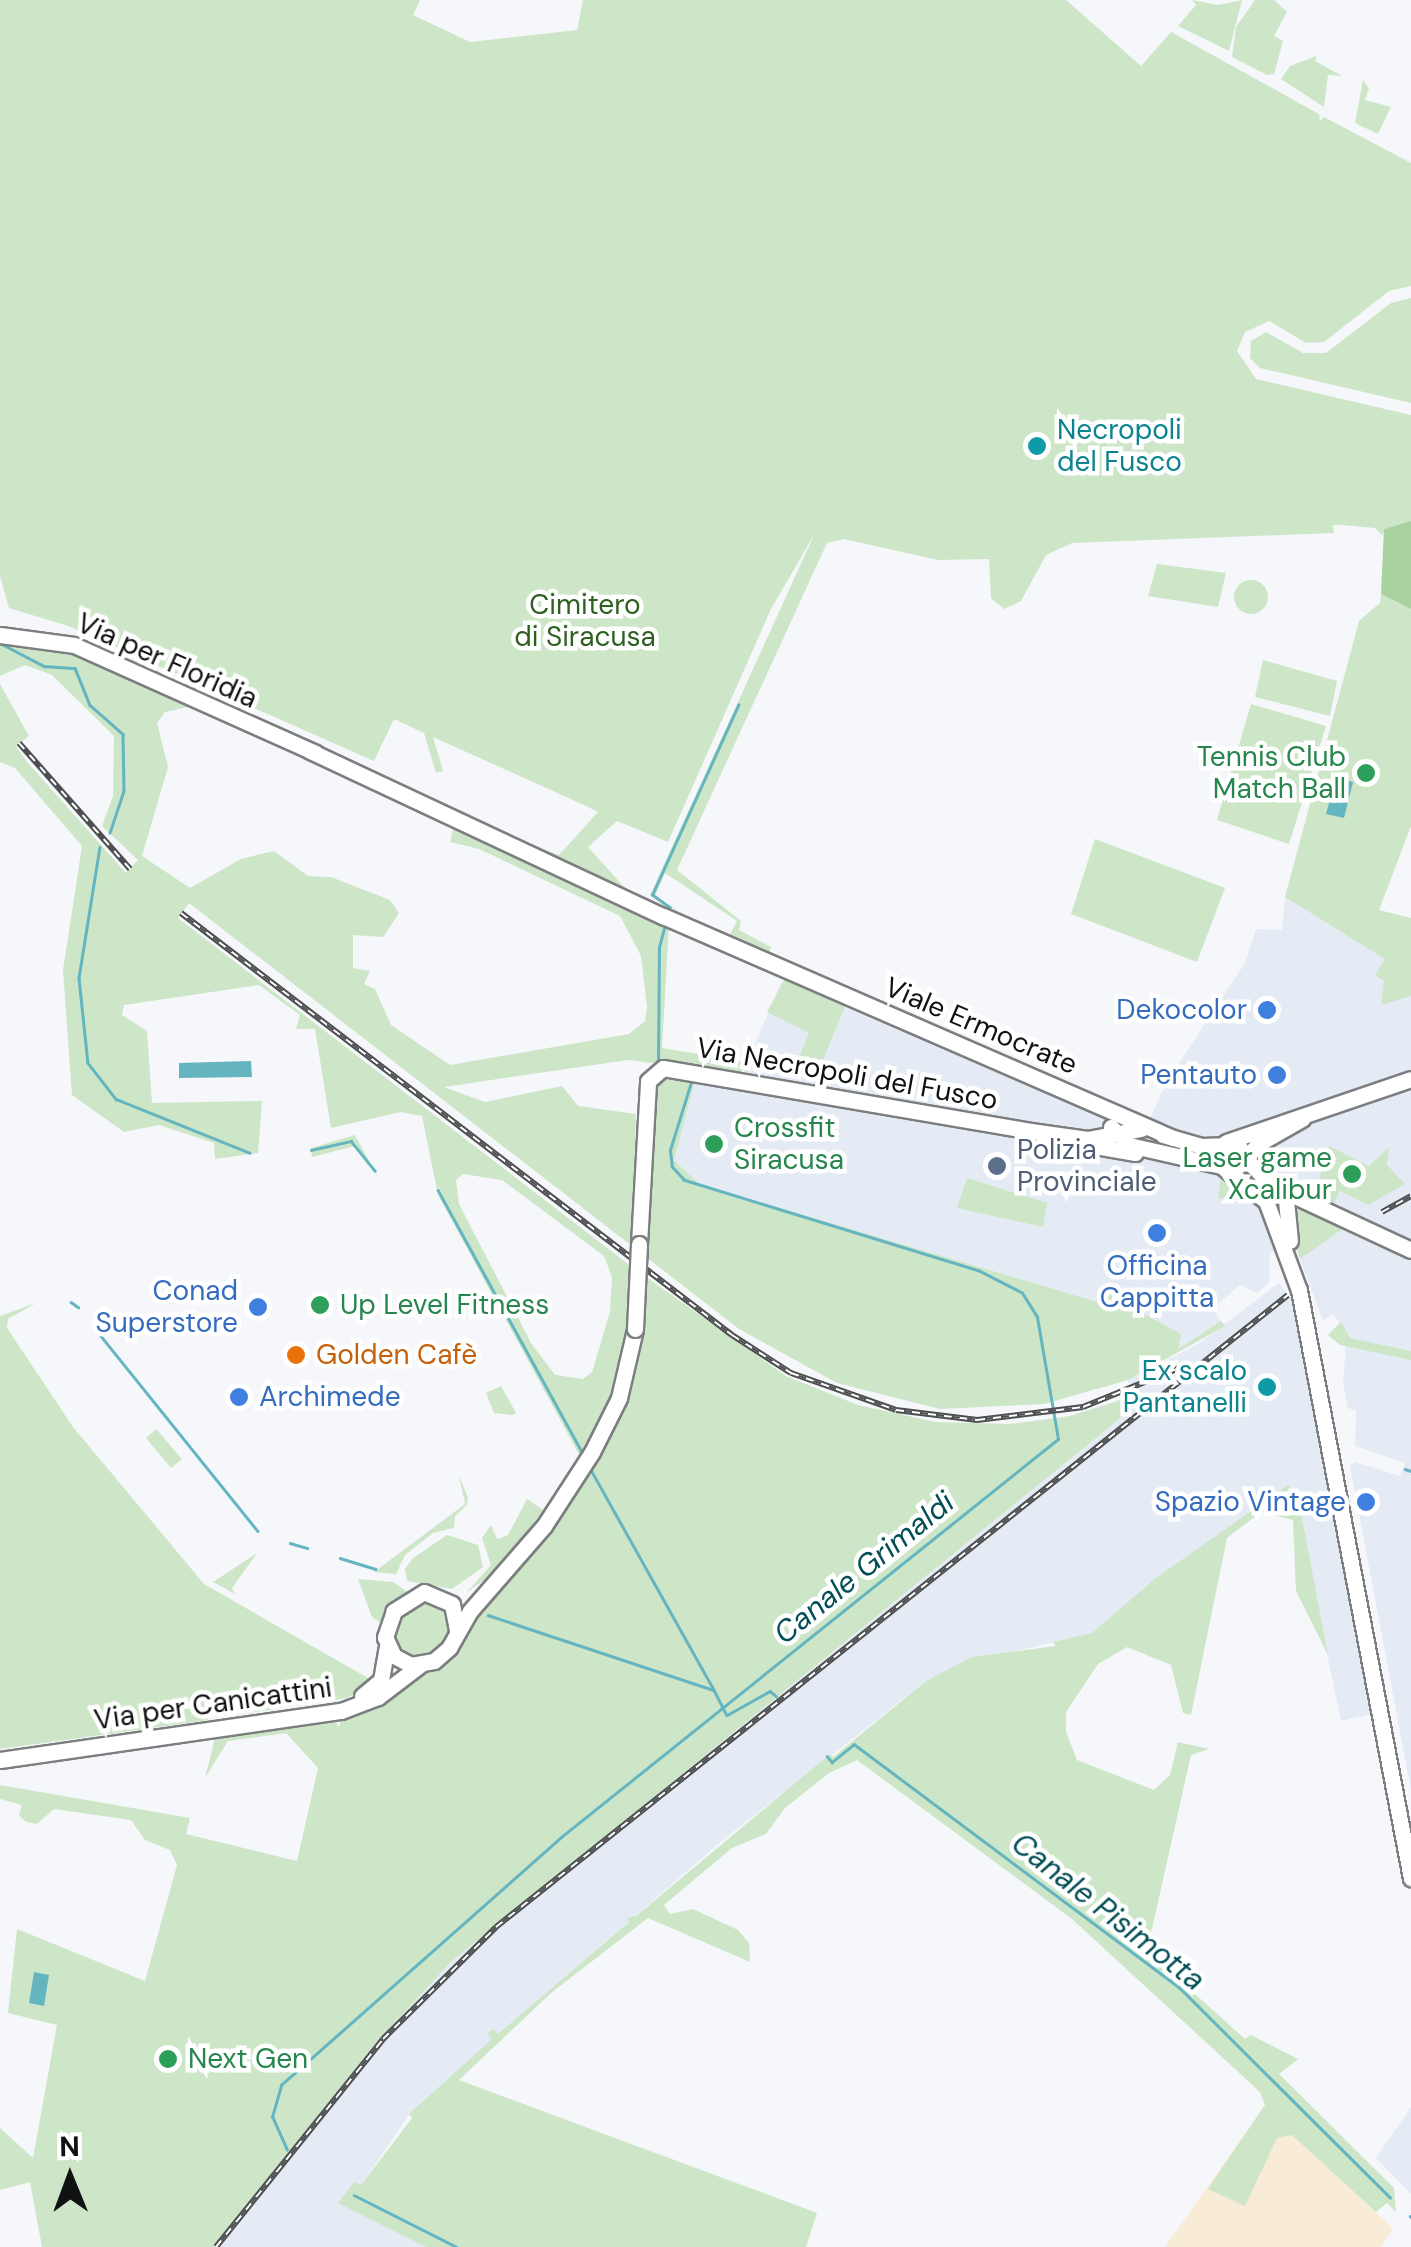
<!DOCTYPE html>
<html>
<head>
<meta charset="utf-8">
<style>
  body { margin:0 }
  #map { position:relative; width:1411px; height:2247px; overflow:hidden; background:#f6f7fa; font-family:"DM Sans",sans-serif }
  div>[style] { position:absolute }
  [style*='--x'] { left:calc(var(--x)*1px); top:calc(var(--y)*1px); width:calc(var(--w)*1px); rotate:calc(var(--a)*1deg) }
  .built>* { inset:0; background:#e5ebf5 }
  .education>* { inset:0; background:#f8ecd7 }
  .green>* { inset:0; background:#cde6c7 }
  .round { border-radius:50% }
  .forest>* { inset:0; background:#aad2a0 }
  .water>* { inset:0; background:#65b5c1 }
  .stream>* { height:2.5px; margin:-1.25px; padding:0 1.25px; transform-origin:1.25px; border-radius:1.25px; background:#65b5c1 }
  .roads { filter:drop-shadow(2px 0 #7c7e80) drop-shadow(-2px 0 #7c7e80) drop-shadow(0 2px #7c7e80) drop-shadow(0 -2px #7c7e80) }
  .major>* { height:15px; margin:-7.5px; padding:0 7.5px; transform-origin:7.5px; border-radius:7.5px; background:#fff }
  .rail>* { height:6px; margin-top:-3px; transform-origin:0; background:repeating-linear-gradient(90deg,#fff 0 8px,#4d4e4f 0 16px); box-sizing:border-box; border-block:2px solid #4d4e4f }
  .bridges { filter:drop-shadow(2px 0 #7c7e80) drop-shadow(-2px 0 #7c7e80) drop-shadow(0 2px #7c7e80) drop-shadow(0 -2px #7c7e80) }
  .major-bridge>* { height:15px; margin:-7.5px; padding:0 7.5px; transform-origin:7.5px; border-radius:7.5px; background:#fff }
  .dots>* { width:28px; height:28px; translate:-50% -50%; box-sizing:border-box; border:5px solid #fff; border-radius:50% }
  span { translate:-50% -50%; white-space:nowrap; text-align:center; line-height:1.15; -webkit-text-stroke:9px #fff; paint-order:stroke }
  .culture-label { font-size:28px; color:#0d838f }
  .left { translate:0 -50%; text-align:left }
  .right { translate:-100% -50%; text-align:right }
  .park-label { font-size:28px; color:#2d5f1f }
  .street-label { font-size:28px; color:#101112 }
  .leisure-label { font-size:28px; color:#27864d }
  .shop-label { font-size:28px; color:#366cbe }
  .service-label { font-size:28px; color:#4e5e75 }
  .food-label { font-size:28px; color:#c56008 }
  .water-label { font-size:30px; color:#024e57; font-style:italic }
  .north { position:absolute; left:20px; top:2127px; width:100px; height:100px; -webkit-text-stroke:8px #fff; paint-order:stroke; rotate:359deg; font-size:28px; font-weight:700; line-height:40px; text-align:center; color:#101112 }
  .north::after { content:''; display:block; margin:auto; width:35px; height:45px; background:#101112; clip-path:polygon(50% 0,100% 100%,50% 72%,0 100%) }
</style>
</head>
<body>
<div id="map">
  <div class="built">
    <i style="clip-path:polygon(1285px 897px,1386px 959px,1411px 963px,1411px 1790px,1350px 1466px,1355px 1462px,1400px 1476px,1405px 1463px,1355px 1446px,1356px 1411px,1348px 1408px,1343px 1382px,1346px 1347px,1328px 1335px,1340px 1322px,1332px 1314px,1323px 1321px,1296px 1247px,1270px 1253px,1269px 1283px,1257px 1293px,1240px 1285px,1212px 1309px,1221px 1321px,1177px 1350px,1109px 1299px,1101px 1303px,699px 1184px,674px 1160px,695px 1081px,737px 1087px,782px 980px,1099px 1117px,1104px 1103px,1131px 1115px,1139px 1111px,1148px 1123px,1166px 1083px,1245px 963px,1256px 929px,1282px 930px)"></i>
    <i style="clip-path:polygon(1279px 1283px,1290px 1297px,1296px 1292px,1372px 1714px,1341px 1721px,1292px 1487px,1156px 1579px,1092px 1633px,974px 1661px,925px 1682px,724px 1839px,498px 2035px,492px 2029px,492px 2039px,409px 2115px,361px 2185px,339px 2203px,426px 2247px,214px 2247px,375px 2044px,452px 1961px,1139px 1403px,1128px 1380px,1198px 1344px)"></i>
    <i style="clip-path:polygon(1411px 2107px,1411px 2194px,1376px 2158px)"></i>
  </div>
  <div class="education">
    <i style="clip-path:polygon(1265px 2105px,1393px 2229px,1381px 2247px,1165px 2247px)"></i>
  </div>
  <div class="green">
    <i style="clip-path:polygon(0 0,420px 0,413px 15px,470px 42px,577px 30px,583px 0,1066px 0,1141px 66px,1171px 32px,1319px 114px,1320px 121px,1324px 117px,1411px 163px,1411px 286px,1389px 291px,1324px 342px,1306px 343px,1269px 321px,1245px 332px,1237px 351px,1256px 379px,1411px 415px,1411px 521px,1384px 529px,1383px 536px,1375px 528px,1342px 525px,1333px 525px,1334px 533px,1072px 543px,1046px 555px,1021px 601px,1004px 609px,991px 598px,989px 559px,938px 560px,844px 539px,827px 543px,677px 870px,741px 921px,739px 930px,771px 947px,770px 952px,730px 934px,737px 921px,665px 873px,655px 896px,685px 915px,650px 895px,815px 533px,771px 609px,668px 842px,617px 821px,588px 847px,625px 888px,513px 837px,559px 855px,598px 812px,584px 805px,433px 737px,443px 771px,436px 773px,424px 733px,394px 719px,374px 761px,68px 626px,9px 608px,0 576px)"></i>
    <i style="clip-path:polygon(1192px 0,1218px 5px,1242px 0,1229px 51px,1178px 26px,1196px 5px)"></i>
    <i style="clip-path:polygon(1255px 0,1274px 0,1287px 12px,1274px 36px,1283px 41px,1274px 74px,1267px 75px,1232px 57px,1236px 27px)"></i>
    <i style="clip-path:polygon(1317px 56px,1315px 61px,1342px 76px,1328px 75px,1324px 107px,1281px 79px,1290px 66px)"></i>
    <i style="clip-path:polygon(1363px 80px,1369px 88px,1365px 100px,1391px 107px,1378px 134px,1355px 123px)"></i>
    <i style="clip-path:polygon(1411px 298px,1411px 403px,1260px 368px,1250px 358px,1251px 341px,1266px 332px,1303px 353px,1326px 353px,1391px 303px)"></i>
    <i style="clip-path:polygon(1157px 564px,1226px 573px,1218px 607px,1148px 596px)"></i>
    <i class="round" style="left:1234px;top:580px;width:34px;height:34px"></i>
    <i style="clip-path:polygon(1381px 594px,1411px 609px,1411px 826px,1379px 910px,1411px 918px,1411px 996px,1381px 1005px,1384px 981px,1375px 975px,1385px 959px,1285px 897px,1359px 621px,1380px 603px)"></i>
    <i style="clip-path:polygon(evenodd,0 643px,63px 647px,192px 706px,165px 712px,157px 723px,168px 767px,142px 856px,190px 888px,241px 859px,274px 851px,308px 876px,331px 877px,390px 900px,399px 913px,383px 937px,353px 935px,353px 968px,370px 971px,364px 984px,375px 989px,391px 1025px,450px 1065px,629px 1034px,645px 1021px,647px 1007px,641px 956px,620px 916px,479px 849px,450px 842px,454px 826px,669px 924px,662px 1048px,745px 1062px,741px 1074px,628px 1060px,444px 1087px,485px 1102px,562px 1086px,578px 1106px,636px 1114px,632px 1239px,645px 1248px,654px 1084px,666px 1075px,695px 1081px,674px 1160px,699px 1184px,1101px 1303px,1110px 1295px,1181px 1334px,1178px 1349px,1221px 1321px,1225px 1326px,1128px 1380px,1044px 1404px,940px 1409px,837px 1383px,739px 1329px,189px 903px,178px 918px,628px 1264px,786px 1376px,858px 1405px,936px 1422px,1010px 1424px,1070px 1416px,1136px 1395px,1139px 1403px,452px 1961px,375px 2044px,214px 2247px,42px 2247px,30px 2182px,0 2190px,0 2128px,33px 2158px,57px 2025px,8px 2013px,17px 1929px,145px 1981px,177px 1865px,170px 1850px,145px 1840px,131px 1820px,54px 1809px,37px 1824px,26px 1822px,19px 1815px,22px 1805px,0 1799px,0 1785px,190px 1818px,186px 1834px,297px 1861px,318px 1768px,286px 1733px,228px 1741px,205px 1778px,216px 1734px,333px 1717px,339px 1727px,342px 1716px,445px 1662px,468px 1623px,508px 1582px,588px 1471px,438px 1195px,422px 1116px,400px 1112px,331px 1128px,315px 1029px,296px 1029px,300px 1015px,259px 985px,124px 1005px,122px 1015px,147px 1031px,152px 1103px,262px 1101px,258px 1153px,215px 1159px,214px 1143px,159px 1125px,124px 1132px,72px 1095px,63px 970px,82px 846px,15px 768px,0 762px,0 684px,29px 736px,16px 746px,27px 762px,126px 873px,138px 860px,102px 826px,113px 796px,114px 736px,52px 675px,25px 665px,0 676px,0 643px,463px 1174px,502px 1180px,604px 1256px,612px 1277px,610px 1312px,592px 1372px,583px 1379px,555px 1375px,531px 1343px,459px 1204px,456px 1180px,463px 1174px,0 643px,628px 1325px,642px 1335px,636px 1370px,596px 1457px,586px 1444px,611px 1400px,628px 1325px)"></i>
    <i style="clip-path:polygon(1263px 660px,1337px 681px,1330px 716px,1255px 697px)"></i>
    <i style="clip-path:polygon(1251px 704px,1326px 726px,1289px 844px,1217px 820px)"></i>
    <i style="clip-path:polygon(1095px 839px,1225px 888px,1197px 962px,1071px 914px)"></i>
    <i style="clip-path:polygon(786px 977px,846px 1004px,815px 1079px,793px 1072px,809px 1033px,767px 1012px)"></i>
    <i style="clip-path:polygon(355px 1135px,377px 1175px,355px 1146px,312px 1157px,311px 1148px)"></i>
    <i style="clip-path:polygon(1329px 1146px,1369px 1166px,1389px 1147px,1387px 1165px,1405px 1184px,1368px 1205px,1340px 1191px,1333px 1206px,1314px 1197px)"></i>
    <i style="clip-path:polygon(1221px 1175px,1249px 1196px,1252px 1203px,1218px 1198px)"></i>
    <i style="clip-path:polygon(967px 1178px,1047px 1203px,1043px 1227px,957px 1208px)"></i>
    <i style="clip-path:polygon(1299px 1209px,1344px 1228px,1300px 1259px,1293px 1238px,1293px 1212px)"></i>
    <i style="clip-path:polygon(36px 1303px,8px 1319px,7px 1328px,73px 1427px,204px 1584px,375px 1682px,347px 1698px,236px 1715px,214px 1696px,206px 1701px,208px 1720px,0 1749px,0 1316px)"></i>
    <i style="clip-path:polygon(1341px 1322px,1350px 1338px,1411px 1351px,1411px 1360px,1340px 1345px,1328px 1335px)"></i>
    <i style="clip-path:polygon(501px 1386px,516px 1413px,513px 1415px,494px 1413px,486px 1393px)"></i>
    <i style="clip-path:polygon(156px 1429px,182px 1459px,171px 1468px,146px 1438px)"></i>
    <i style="clip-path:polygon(459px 1475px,468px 1498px,467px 1505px,455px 1516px,454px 1528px,433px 1533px,405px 1555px,396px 1574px,374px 1572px,465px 1504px)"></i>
    <i style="clip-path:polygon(1288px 1485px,1298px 1497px,1328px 1655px,1296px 1591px,1293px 1520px,1261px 1512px,1227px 1538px,1191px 1715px,1183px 1713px,1171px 1665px,1127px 1647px,1098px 1664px,1066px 1712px,1066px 1732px,1077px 1760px,1154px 1790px,1170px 1775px,1178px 1742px,1209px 1749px,1191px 1755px,1147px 1951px,1245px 2039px,1251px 2035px,1298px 2059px,1279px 2074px,1394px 2188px,1396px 2212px,1387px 2203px,1376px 2212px,1292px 2135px,1277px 2138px,1245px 2206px,1208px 2189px,1265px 2105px,1260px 2092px,1072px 1919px,857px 1760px,829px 1773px,785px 1808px,766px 1834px,732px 1848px,664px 1905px,670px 1914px,693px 1909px,738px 1930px,749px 1943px,750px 1962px,648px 1918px,551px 1993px,459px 2080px,817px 2213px,806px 2247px,426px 2247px,338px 2203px,354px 2182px,361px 2185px,412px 2118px,409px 2114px,492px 2039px,487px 2034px,493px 2029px,498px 2034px,629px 1922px,626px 1918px,636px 1916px,830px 1754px,833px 1757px,925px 1682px,971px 1657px,1056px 1646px,1053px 1642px,1092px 1633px,1156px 1578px)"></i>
    <i style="clip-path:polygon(527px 1499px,543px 1510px,501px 1568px,466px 1593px,491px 1565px,482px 1538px,491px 1525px,497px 1539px,508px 1535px)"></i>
    <i style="clip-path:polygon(447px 1535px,478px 1545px,483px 1567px,452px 1589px,407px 1581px,405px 1569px,413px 1558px)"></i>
    <i style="clip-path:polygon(257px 1553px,232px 1588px,235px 1594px,213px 1582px)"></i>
    <i style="clip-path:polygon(358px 1579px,393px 1582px,408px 1592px,381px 1623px,372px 1617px)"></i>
    <i class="round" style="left:393px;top:1601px;width:58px;height:58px"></i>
  </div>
  <div class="forest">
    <i style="clip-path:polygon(1411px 521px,1411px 609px,1381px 594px,1384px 529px)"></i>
  </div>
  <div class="water">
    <i style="clip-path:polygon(1336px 778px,1353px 782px,1344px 818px,1326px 814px)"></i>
    <i style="clip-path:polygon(251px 1061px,252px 1077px,179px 1078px,179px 1063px)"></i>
    <i style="clip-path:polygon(34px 1972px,49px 1975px,44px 2006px,29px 2003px)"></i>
  </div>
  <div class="stream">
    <i style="--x:0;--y:643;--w:50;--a:27.6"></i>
    <i style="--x:44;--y:666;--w:31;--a:4"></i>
    <i style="--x:75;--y:668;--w:40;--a:68"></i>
    <i style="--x:90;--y:705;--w:44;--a:41.3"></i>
    <i style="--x:123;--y:734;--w:57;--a:89"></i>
    <i style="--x:124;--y:791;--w:44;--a:108.4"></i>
    <i style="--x:100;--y:847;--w:133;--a:99.1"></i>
    <i style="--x:79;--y:978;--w:85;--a:84"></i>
    <i style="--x:88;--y:1063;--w:46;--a:52.1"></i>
    <i style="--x:116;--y:1099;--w:144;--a:21.9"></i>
    <i style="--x:670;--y:908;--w:22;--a:-144"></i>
    <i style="--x:652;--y:895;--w:209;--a:-65.6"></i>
    <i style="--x:658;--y:1060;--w:113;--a:-89.5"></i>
    <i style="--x:659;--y:947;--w:24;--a:-75"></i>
    <i style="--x:311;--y:1150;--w:41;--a:-12.7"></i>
    <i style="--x:351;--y:1141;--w:38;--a:51"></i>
    <i style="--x:438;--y:1190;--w:299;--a:61.2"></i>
    <i style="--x:71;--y:1302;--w:9;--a:36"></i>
    <i style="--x:101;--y:1336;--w:250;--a:51.2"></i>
    <i style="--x:590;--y:1468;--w:254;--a:60.8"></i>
    <i style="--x:1405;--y:1469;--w:6;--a:18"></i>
    <i style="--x:290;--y:1543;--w:18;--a:16"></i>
    <i style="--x:340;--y:1558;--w:37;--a:17"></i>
    <i style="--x:488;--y:1615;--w:238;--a:18.4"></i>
    <i style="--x:714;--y:1690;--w:28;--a:63"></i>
    <i style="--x:727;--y:1715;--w:49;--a:-29.2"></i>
    <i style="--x:770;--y:1691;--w:8;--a:40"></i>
    <i style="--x:827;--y:1756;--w:8;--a:50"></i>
    <i style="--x:832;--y:1762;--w:28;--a:-39"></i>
    <i style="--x:854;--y:1744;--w:406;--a:36.8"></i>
    <i style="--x:1179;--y:1987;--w:298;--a:44.9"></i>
    <i style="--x:287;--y:2150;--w:36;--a:-114"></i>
    <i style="--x:272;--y:2117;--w:33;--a:-74"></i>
    <i style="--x:281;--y:2085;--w:373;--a:-41.5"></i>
    <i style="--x:560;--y:1838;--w:638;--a:-38.7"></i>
    <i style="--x:1058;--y:1439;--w:124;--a:-99.8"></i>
    <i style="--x:1037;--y:1317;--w:28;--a:-122"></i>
    <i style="--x:1022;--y:1293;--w:48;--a:-152.9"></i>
    <i style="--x:979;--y:1271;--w:309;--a:-162.9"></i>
    <i style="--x:684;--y:1180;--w:18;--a:-133"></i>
    <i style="--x:672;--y:1167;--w:17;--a:-97"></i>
    <i style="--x:670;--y:1150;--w:71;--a:-72.8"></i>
    <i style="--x:354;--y:2195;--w:115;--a:26.8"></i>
    <i style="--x:1410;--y:2216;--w:1;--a:45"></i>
  </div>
  <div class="roads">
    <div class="major">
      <i style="--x:0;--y:635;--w:75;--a:7.7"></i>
      <i style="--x:74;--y:645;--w:265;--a:24.1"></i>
      <i style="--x:310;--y:751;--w:390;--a:25.1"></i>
      <i style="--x:663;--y:916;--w:556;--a:23.52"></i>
      <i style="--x:1111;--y:1127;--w:25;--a:45"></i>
      <i style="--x:1129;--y:1145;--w:109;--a:12.8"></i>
      <i style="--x:1235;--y:1169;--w:34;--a:-47"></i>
      <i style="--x:1258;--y:1144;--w:51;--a:-29.6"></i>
      <i style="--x:1163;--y:1135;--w:40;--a:16"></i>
      <i style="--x:1201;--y:1146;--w:37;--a:-2"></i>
      <i style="--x:1238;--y:1145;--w:14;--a:56"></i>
      <i style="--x:1226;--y:1142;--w:195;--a:-18.8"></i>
      <i style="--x:1084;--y:1144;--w:52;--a:10"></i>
      <i style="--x:1246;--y:1159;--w:36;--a:46"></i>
      <i style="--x:1271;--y:1185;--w:154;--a:24.9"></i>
      <i style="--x:1224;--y:1168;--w:53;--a:38.2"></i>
      <i style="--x:1266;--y:1201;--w:95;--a:69.7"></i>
      <i style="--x:1299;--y:1290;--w:599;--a:79.22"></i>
      <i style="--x:1285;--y:1190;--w:51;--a:84.4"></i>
      <i style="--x:639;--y:1244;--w:163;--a:-86.8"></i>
      <i style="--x:648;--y:1081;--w:20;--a:-41"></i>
      <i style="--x:663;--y:1068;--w:373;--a:9.7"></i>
      <i style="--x:1031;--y:1131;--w:57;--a:8.1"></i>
      <i style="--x:1087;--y:1139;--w:55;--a:-10.5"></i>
      <i style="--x:457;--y:1630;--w:26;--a:-101"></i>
      <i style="--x:452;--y:1604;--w:30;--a:-157"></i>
      <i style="--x:424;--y:1592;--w:36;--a:148"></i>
      <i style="--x:394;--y:1611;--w:28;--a:109"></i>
      <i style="--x:385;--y:1637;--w:21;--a:65"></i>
      <i style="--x:394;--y:1656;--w:19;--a:28"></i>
      <i style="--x:411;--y:1665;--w:23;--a:-10"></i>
      <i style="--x:434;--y:1661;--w:20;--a:-41"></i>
      <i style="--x:449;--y:1648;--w:43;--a:-60.4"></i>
      <i style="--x:470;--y:1611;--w:113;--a:-49"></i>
      <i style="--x:544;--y:1526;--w:88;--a:-57"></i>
      <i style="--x:592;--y:1452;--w:60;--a:-63.4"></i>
      <i style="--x:619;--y:1398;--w:71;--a:-76.9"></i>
      <i style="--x:362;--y:1696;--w:25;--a:-40"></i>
      <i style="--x:381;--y:1680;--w:36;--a:-80"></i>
      <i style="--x:0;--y:1760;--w:345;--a:-8.2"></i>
      <i style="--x:341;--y:1711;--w:40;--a:-21"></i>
      <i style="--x:378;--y:1697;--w:53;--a:-37.3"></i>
    </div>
  </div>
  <div class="rail">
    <i style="--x:19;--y:743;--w:168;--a:48.6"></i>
    <i style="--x:181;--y:913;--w:694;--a:37.45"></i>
    <i style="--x:732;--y:1335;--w:70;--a:32.8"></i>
    <i style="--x:791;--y:1373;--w:111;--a:19.4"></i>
    <i style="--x:896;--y:1410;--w:82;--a:7"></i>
    <i style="--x:977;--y:1420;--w:107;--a:-7"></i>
    <i style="--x:1083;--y:1407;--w:114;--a:-22.1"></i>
    <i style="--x:1382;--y:1212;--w:33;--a:-29"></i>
    <i style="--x:216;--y:2247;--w:267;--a:-51.2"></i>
    <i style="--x:383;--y:2039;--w:159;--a:-44.7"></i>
    <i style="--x:496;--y:1927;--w:1013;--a:-38.59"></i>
  </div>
  <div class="bridges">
    <div class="major-bridge">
      <i style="--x:635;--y:1329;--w:85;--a:-87.3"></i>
    </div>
  </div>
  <div class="dots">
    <i style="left:1037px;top:446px;background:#0f9aa8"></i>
    <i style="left:1366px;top:773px;background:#2e9e5b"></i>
    <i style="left:1267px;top:1010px;background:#3f7fe0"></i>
    <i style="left:1277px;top:1075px;background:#3f7fe0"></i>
    <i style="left:714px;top:1144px;background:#2e9e5b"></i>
    <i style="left:997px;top:1166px;background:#5c6f8a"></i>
    <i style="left:1352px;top:1174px;background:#2e9e5b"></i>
    <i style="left:1157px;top:1233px;background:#3f7fe0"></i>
    <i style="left:320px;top:1305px;background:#2e9e5b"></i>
    <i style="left:258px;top:1307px;background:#3f7fe0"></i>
    <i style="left:296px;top:1355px;background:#e8710a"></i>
    <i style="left:1267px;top:1387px;background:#0f9aa8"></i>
    <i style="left:239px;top:1397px;background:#3f7fe0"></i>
    <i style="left:1366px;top:1502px;background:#3f7fe0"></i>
    <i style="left:168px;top:2059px;background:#2e9e5b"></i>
  </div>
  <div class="culture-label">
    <span class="left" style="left:1057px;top:446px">Necropoli<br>del Fusco</span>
    <span class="right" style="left:1247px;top:1387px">Ex scalo<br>Pantanelli</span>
  </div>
  <div class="park-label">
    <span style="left:585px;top:621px">Cimitero<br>di Siracusa</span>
  </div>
  <div class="street-label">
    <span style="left:167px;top:661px;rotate:24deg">Via per Floridia</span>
    <span style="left:981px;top:1026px;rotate:23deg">Viale Ermocrate</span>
    <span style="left:847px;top:1074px;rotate:10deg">Via Necropoli del Fusco</span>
    <span style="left:213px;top:1704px;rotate:-8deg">Via per Canicattini</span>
  </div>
  <div class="leisure-label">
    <span class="right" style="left:1346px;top:773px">Tennis Club<br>Match Ball</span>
    <span class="left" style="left:734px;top:1144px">Crossfit<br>Siracusa</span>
    <span class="right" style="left:1332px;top:1174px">Laser game<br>Xcalibur</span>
    <span class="left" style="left:340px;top:1305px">Up Level Fitness</span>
    <span class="left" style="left:188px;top:2059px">Next Gen</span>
  </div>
  <div class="shop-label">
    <span class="right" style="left:1247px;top:1010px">Dekocolor</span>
    <span class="right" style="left:1257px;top:1075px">Pentauto</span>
    <span style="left:1157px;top:1282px">Officina<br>Cappitta</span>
    <span class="right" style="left:238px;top:1307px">Conad<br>Superstore</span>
    <span class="left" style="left:259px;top:1397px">Archimede</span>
    <span class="right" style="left:1346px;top:1502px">Spazio Vintage</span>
  </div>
  <div class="service-label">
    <span class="left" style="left:1017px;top:1166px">Polizia<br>Provinciale</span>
  </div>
  <div class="food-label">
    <span class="left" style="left:316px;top:1355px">Golden Cafè</span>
  </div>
  <div class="water-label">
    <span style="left:864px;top:1568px;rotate:-39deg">Canale Grimaldi</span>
    <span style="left:1108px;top:1912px;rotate:38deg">Canale Pisimotta</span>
  </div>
  <div class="north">N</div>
</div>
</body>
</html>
